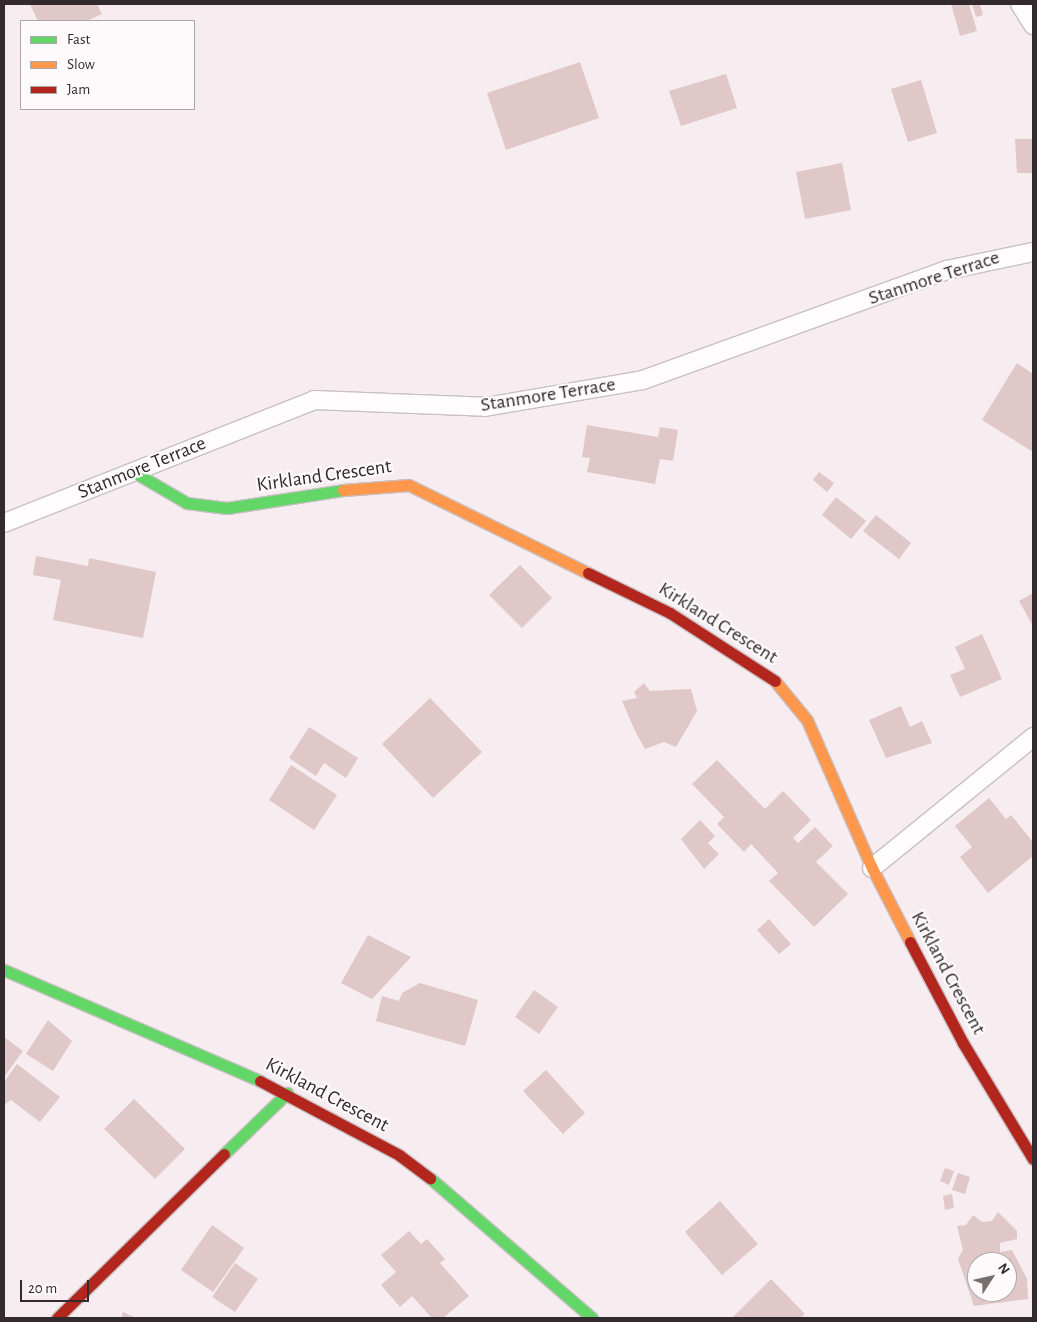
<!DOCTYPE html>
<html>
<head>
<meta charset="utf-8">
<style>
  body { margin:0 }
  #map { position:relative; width:1037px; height:1322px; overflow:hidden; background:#f7ecef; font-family:"Alegreya Sans",sans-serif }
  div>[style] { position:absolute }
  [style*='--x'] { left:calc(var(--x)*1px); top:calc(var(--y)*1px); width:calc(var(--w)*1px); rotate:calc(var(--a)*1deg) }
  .building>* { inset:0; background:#dfc8c7 }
  .roads { filter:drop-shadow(1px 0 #c8c0c2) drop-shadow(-1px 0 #c8c0c2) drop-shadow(0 1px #c8c0c2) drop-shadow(0 -1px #c8c0c2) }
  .street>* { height:18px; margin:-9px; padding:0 9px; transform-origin:9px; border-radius:9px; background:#fefcfd }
  .fast>* { height:11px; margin:-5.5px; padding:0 5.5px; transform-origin:5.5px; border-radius:5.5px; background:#63d668 }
  .slow>* { height:11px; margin:-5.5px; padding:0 5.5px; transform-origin:5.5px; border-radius:5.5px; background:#ff974d }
  .jam>* { height:11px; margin:-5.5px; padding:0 5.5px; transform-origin:5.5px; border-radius:5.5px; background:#b3261e }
  span { translate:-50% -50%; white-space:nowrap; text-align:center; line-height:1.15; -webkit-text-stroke:4.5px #fefafb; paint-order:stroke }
  .street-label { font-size:20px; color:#322a2c }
  .frame { position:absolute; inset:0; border:5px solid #322a2c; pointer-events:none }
  .legend { position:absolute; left:20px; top:20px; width:175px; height:90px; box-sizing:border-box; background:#fefafb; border:1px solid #aca7a8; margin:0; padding:6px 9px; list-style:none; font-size:15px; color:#322a2c }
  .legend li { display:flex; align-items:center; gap:10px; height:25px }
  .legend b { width:25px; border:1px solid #aca7a8 }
  .north { position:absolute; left:967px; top:1252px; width:50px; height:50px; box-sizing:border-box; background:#fefafb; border:1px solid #aca7a8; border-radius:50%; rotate:55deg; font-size:14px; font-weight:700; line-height:20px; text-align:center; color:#322a2c }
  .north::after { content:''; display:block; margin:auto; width:18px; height:22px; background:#776e70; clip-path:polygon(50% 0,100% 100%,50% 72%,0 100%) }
  .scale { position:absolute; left:20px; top:1280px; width:69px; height:22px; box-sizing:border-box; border:2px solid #322a2c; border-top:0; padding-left:6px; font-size:15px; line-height:18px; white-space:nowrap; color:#322a2c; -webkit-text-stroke:4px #fefafb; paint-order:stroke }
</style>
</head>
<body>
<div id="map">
  <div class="building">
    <i style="clip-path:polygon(30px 4px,97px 4px,102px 14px,87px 21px,38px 21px)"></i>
    <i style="clip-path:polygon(951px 4px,969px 4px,977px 31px,960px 36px)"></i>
    <i style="clip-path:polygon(972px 4px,980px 4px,983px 15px,976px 17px)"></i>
    <i style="clip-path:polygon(580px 62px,599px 118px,506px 150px,487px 93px)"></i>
    <i style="clip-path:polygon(726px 74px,737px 108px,681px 126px,669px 91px)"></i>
    <i style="clip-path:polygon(921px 80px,937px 133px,908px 142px,891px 89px)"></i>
    <i style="clip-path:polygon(1015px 139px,1033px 139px,1033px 173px,1017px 173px)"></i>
    <i style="clip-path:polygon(842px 163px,851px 210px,805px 219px,796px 172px)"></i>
    <i style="clip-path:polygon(1017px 363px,1033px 374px,1033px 452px,982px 420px)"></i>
    <i style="clip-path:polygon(587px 425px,658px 437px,660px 427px,678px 430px,673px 461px,660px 459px,655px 484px,587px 472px,590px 458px,582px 457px)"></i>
    <i style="clip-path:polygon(819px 472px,834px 483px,827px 492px,813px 480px)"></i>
    <i style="clip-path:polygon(836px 497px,866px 521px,851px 539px,822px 515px)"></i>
    <i style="clip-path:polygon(876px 515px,911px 543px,899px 559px,863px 531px)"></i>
    <i style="clip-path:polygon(36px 556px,88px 566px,89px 558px,156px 572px,143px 638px,53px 620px,61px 580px,33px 575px)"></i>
    <i style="clip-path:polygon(520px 565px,552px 598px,522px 628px,489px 595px)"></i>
    <i style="clip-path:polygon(1033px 593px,1033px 626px,1019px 601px)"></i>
    <i style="clip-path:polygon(982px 634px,1002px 679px,960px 697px,950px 675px,965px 669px,955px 647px)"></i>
    <i style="clip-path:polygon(644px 683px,650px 691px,691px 689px,697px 711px,676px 747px,664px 742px,645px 749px,636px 733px,622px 701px,637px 698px,634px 692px)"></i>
    <i style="clip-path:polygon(430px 698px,482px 752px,433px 798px,382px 744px)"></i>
    <i style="clip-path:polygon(901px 706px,910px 727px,922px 721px,932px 743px,886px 758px,869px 720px)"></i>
    <i style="clip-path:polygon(309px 727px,358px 758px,346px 778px,324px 763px,316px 776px,289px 758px)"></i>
    <i style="clip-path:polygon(717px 760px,765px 809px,783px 791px,811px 820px,793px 838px,798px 843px,815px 827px,833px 846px,816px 862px,848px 894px,814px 927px,769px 881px,778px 873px,751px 844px,744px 852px,717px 824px,724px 817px,692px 784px)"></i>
    <i style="clip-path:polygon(291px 765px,337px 795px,314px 830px,269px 800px)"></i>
    <i style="clip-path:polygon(989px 798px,1006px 819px,1011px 815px,1033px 842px,1033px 856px,988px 893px,960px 857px,972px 847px,955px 826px)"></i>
    <i style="clip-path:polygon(700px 820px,715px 836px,708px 843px,719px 854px,704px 869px,681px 839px)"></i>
    <i style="clip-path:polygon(769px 919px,791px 944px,779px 954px,757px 930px)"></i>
    <i style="clip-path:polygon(368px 935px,411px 957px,372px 999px,341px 983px)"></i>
    <i style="clip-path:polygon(420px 983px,478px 1000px,465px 1046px,376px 1021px,382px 996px,399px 1001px,402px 993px)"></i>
    <i style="clip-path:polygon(534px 990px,558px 1007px,539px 1034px,515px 1017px)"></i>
    <i style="clip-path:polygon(48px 1020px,72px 1041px,53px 1071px,26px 1054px)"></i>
    <i style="clip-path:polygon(4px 1037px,23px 1051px,4px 1077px)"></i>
    <i style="clip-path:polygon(17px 1064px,60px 1097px,40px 1122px,11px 1100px,4px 1105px,4px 1082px)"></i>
    <i style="clip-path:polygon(546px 1070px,585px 1113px,563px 1134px,523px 1091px)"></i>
    <i style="clip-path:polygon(134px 1099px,185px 1149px,155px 1179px,104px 1129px)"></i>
    <i style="clip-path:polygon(945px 1168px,954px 1171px,949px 1185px,940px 1181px)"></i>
    <i style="clip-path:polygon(958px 1173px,970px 1177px,965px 1194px,952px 1190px)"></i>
    <i style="clip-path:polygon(952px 1194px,954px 1208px,945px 1210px,943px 1196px)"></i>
    <i style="clip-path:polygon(720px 1201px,758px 1244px,722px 1275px,685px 1232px)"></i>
    <i style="clip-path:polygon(evenodd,998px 1212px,1017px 1231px,1017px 1239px,1000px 1243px,1000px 1252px,1012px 1250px,1027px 1279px,1028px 1299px,974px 1306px,958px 1259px,963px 1250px,957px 1226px,966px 1225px,973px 1215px,982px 1222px,992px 1221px,998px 1212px,977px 1262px,1007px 1262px,1007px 1292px,977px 1292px,977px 1262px)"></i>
    <i style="clip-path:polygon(212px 1225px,244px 1248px,213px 1292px,181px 1270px)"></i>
    <i style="clip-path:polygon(409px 1231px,421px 1244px,427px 1239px,445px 1259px,440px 1263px,469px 1296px,443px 1318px,432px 1318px,412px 1296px,400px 1307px,381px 1285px,396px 1272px,381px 1255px)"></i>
    <i style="clip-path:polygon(235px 1263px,258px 1279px,235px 1312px,212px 1297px)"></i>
    <i style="clip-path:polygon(771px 1279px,805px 1314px,800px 1318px,732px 1318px)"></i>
    <i style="clip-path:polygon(123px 1312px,136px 1318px,121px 1318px)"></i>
  </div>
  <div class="roads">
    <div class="street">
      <i style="--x:1020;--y:4;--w:25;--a:58"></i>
      <i style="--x:4;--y:523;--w:334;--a:-21.6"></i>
      <i style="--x:314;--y:400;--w:171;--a:2.3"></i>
      <i style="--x:485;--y:407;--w:160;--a:-9.7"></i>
      <i style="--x:643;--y:380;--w:323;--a:-19.9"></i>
      <i style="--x:947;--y:270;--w:88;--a:-11.8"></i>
      <i style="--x:872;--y:868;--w:208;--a:-39.1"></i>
    </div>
    <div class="fast">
      <i style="--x:132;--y:471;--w:64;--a:30.2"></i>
      <i style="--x:187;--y:503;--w:40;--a:7.1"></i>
      <i style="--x:227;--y:508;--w:117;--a:-8.8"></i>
      <i style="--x:4;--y:970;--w:279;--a:23.4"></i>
      <i style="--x:224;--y:1154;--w:88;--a:-44.1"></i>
      <i style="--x:430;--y:1178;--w:214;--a:40.8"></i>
    </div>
    <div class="slow">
      <i style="--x:343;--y:490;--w:66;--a:-4.3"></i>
      <i style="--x:409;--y:485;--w:199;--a:26.2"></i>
      <i style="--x:775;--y:681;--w:50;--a:50.6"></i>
      <i style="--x:807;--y:720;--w:162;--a:66.3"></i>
      <i style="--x:872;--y:868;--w:83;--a:62.8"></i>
    </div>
    <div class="jam">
      <i style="--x:588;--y:573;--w:91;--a:26"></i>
      <i style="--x:670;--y:613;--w:125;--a:32.9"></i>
      <i style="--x:910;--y:942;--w:114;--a:62.3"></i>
      <i style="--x:963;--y:1043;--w:135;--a:58.9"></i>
      <i style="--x:260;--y:1081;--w:157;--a:28"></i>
      <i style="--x:399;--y:1155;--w:39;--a:37"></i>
      <i style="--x:57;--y:1318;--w:234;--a:-44.5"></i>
    </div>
  </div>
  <div class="street-label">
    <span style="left:934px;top:278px;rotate:-18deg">Stanmore Terrace</span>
    <span style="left:548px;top:395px;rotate:-9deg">Stanmore Terrace</span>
    <span style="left:142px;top:468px;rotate:-22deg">Stanmore Terrace</span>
    <span style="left:324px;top:476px;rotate:-8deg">Kirkland Crescent</span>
    <span style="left:718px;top:623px;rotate:32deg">Kirkland Crescent</span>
    <span style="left:948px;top:973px;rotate:62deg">Kirkland Crescent</span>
    <span style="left:327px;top:1095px;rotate:28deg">Kirkland Crescent</span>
  </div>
  <div class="frame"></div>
  <ul class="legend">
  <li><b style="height:6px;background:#63d668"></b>Fast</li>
  <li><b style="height:6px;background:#ff974d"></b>Slow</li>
  <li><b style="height:6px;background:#b3261e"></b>Jam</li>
  </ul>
  <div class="north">N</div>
  <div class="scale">20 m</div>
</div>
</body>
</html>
